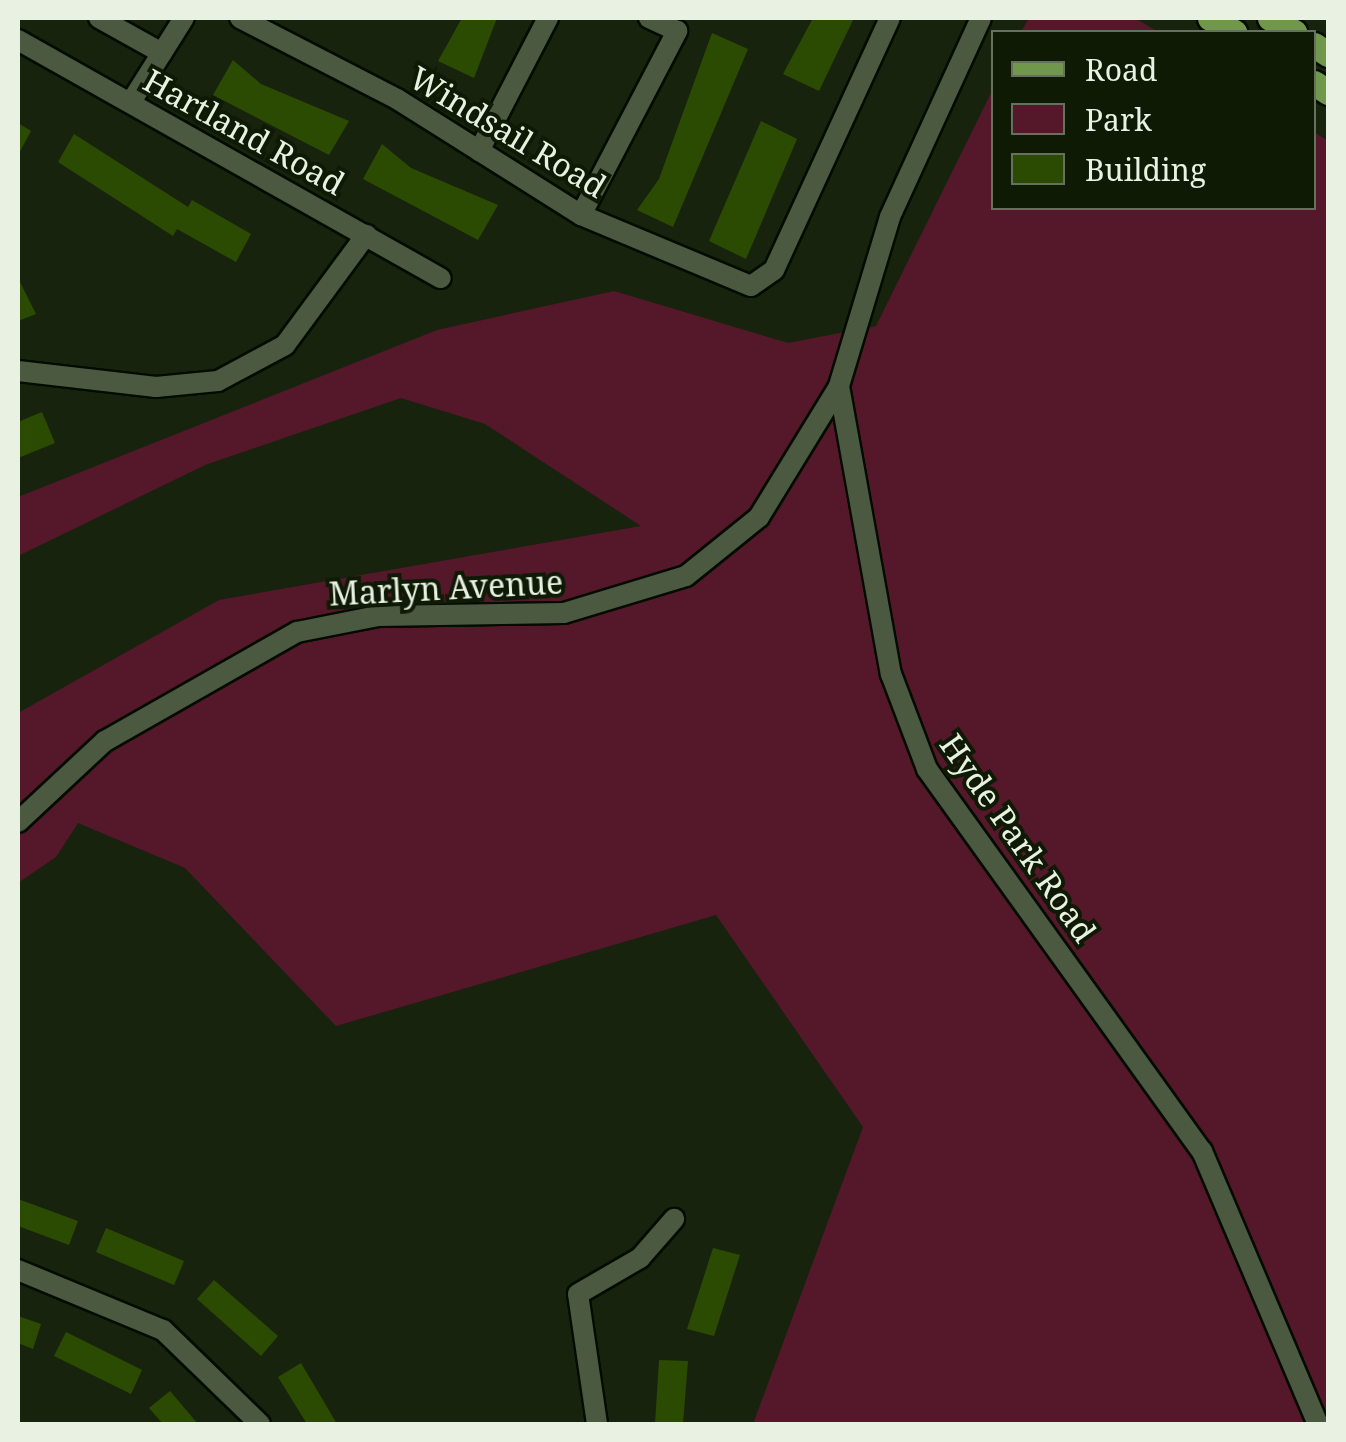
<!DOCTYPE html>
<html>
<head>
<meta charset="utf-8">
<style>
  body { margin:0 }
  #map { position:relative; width:1346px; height:1442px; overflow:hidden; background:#18230e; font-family:"Noto Serif",serif }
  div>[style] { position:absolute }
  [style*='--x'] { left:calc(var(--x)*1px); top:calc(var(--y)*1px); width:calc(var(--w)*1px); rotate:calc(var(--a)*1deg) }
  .green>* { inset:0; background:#55172a }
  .building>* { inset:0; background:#2c4b02 }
  .roads { filter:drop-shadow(2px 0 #040c00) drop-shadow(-2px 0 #040c00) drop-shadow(0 2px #040c00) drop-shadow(0 -2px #040c00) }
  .minor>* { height:20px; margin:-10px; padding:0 10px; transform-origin:10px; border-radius:10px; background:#4c5941 }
  .major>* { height:25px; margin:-12.5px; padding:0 12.5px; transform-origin:12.5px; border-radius:12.5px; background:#71974c }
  span { translate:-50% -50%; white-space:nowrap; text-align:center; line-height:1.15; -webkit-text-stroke:8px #0f1a05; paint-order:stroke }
  .street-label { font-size:32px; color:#e9f1e3 }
  .frame { position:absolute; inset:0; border:20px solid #e9f1e3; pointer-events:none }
  .legend { position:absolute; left:991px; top:30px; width:325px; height:180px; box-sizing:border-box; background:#0f1a05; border:2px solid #66705e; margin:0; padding:12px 18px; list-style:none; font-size:30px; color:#e9f1e3 }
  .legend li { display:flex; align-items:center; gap:20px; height:50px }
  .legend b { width:50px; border:2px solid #66705e }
</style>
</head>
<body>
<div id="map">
  <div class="green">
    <i style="clip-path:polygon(1029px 18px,1135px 18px,1158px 32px,1021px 32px)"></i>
    <i style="clip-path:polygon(993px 89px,994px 208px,1314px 208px,1314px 132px,1328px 141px,1328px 1424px,753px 1424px,863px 1127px,716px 915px,336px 1026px,185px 868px,78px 823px,56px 857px,18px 883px,18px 713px,219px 600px,641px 526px,485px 424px,401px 398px,205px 465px,18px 556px,18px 497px,437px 330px,614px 291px,788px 343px,876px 326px)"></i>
  </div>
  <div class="building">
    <i style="clip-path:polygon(462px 18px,497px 18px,474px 78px,438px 61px)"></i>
    <i style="clip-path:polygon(813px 18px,854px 18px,819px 91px,783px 74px)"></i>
    <i style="clip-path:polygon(712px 33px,748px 49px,673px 227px,637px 210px,659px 179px)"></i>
    <i style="clip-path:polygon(233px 60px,261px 84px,349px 121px,329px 155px,213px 95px)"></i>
    <i style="clip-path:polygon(761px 121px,797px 139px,746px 259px,709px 241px)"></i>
    <i style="clip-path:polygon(18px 123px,31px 131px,18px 155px)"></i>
    <i style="clip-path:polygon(74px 134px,188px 207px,192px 200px,251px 234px,236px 262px,177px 229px,173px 236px,58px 162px)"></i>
    <i style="clip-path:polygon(382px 144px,411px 168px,498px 205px,478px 240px,363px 179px)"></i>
    <i style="clip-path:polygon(18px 278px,36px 314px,18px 321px)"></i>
    <i style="clip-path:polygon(42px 412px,55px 443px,18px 458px,18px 422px)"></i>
    <i style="clip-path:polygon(18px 1199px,78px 1221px,69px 1245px,18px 1226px)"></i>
    <i style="clip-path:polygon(106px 1228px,184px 1261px,174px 1285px,96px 1252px)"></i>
    <i style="clip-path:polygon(713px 1248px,740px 1255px,714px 1336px,687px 1329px)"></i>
    <i style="clip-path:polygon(214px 1280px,278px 1336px,261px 1356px,197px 1299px)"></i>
    <i style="clip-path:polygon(18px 1316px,41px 1324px,33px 1349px,18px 1343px)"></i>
    <i style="clip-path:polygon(66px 1332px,142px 1370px,131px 1394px,54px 1356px)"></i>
    <i style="clip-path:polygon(659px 1360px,688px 1361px,683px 1424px,655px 1424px)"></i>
    <i style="clip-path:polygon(301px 1363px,337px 1424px,307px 1424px,278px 1377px)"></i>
    <i style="clip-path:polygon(170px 1391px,198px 1424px,163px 1424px,149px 1408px)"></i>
  </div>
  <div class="roads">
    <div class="minor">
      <i style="--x:99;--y:18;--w:72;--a:29.1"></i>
      <i style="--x:240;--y:18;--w:177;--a:27.3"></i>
      <i style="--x:397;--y:99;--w:218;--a:32.2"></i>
      <i style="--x:581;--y:215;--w:184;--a:22.7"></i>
      <i style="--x:751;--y:286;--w:28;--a:-35"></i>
      <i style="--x:774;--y:270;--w:277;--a:-65.3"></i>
      <i style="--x:981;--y:18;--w:219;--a:114.6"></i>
      <i style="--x:890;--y:217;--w:177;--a:106.8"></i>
      <i style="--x:839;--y:386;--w:293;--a:79.8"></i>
      <i style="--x:891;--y:674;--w:102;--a:69.2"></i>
      <i style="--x:927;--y:769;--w:471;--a:54.3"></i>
      <i style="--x:1202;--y:1151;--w:297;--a:67"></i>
      <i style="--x:18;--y:40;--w:485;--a:29.4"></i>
      <i style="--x:131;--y:102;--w:99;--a:-57.8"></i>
      <i style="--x:479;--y:151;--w:150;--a:-62.6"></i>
      <i style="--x:581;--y:215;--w:208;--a:-62.4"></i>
      <i style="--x:677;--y:31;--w:31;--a:-155"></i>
      <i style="--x:18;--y:371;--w:139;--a:6.6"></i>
      <i style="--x:156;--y:387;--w:62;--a:-5.5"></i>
      <i style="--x:218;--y:381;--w:76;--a:-28.2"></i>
      <i style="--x:285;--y:345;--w:137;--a:-53.6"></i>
      <i style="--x:18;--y:822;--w:119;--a:-43"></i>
      <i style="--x:105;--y:741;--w:221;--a:-29.6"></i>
      <i style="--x:297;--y:632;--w:83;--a:-11.2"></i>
      <i style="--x:378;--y:616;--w:186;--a:-0.9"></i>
      <i style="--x:564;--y:613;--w:127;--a:-16.9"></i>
      <i style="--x:686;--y:576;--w:94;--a:-38.9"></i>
      <i style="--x:759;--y:517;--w:151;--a:-58.5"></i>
      <i style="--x:18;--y:1270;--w:157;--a:22.5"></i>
      <i style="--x:163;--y:1330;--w:135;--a:44.1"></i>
      <i style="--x:597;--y:1424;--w:131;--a:-98.3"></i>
      <i style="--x:578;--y:1294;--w:72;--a:-30.1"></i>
      <i style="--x:640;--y:1258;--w:52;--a:-48.9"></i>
    </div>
    <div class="major">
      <i style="--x:1210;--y:18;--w:28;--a:30"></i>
      <i style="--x:1270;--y:18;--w:28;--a:30"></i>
      <i style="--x:1314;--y:45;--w:17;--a:33"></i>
      <i style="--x:1314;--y:83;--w:17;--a:33"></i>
    </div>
  </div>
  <div class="street-label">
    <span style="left:244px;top:132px;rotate:29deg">Hartland Road</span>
    <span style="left:508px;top:132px;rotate:31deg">Windsail Road</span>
    <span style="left:446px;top:588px;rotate:-3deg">Marlyn Avenue</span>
    <span style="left:1018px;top:838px;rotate:55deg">Hyde Park Road</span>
  </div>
  <div class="frame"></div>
  <ul class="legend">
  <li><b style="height:12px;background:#71974c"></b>Road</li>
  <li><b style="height:28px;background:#55172a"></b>Park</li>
  <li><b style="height:28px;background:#2c4b02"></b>Building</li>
  </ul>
</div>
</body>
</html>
